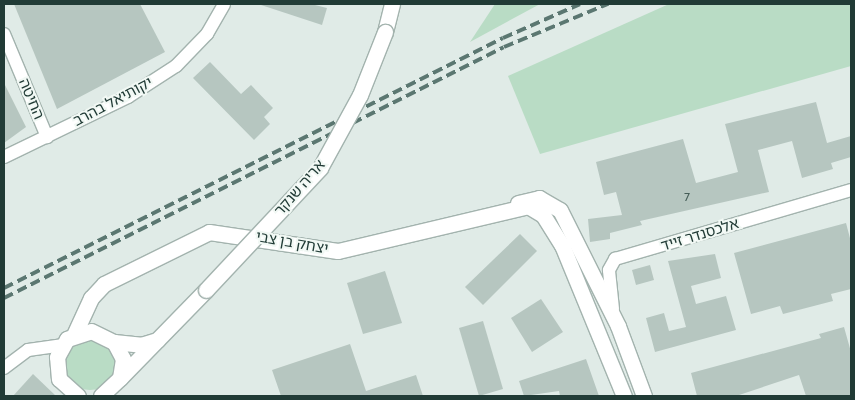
<!DOCTYPE html>
<html>
<head>
<meta charset="utf-8">
<style>
  body { margin:0 }
  #map { position:relative; width:855px; height:400px; overflow:hidden; background:#e0ebe7; font-family:Cabin,"Noto Sans Hebrew",sans-serif }
  div>[style] { position:absolute }
  [style*='--x'] { left:calc(var(--x)*1px); top:calc(var(--y)*1px); width:calc(var(--w)*1px); rotate:calc(var(--a)*1deg) }
  .green>* { inset:0; background:#b9dcc5 }
  .round { border-radius:50% }
  .building>* { inset:0; background:#b6c6c0 }
  .roads { filter:drop-shadow(1px 0 #a3b3ae) drop-shadow(-1px 0 #a3b3ae) drop-shadow(0 1px #a3b3ae) drop-shadow(0 -1px #a3b3ae) }
  .minor>* { height:12px; margin:-6px; padding:0 6px; transform-origin:6px; border-radius:6px; background:#fff }
  .tertiary>* { height:15px; margin:-7.5px; padding:0 7.5px; transform-origin:7.5px; border-radius:7.5px; background:#fff }
  .rail>* { height:4px; margin-top:-2px; transform-origin:0; background:repeating-linear-gradient(90deg,#5b7771 0 10px,transparent 0 15px) }
  .bridges { filter:drop-shadow(1px 0 #a3b3ae) drop-shadow(-1px 0 #a3b3ae) drop-shadow(0 1px #a3b3ae) drop-shadow(0 -1px #a3b3ae) }
  .tertiary-bridge>* { height:15px; margin:-7.5px; padding:0 7.5px; transform-origin:7.5px; border-radius:7.5px; background:#fff }
  span { translate:-50% -50%; white-space:nowrap; text-align:center; line-height:1.15; -webkit-text-stroke:4px #f1f8f4; paint-order:stroke }
  .number-label { font-size:12px; color:#465e58 }
  .number-label span { -webkit-text-stroke-width:0 }
  .street-label { font-size:15px; color:#213b36 }
  .frame { position:absolute; inset:0; border:5px solid #213b36; pointer-events:none }
</style>
</head>
<body>
<div id="map">
  <div class="green">
    <i style="clip-path:polygon(495px 4px,540px 4px,470px 42px)"></i>
    <i style="clip-path:polygon(669px 4px,851px 4px,851px 66px,540px 154px,508px 76px)"></i>
    <i class="round" style="left:64px;top:338px;width:52px;height:52px"></i>
  </div>
  <div class="building">
    <i style="clip-path:polygon(14px 4px,140px 4px,165px 52px,57px 109px)"></i>
    <i style="clip-path:polygon(258px 4px,311px 4px,327px 8px,322px 25px)"></i>
    <i style="clip-path:polygon(210px 62px,241px 94px,251px 85px,273px 108px,264px 117px,270px 124px,254px 140px,193px 78px)"></i>
    <i style="clip-path:polygon(4px 83px,26px 127px,4px 143px)"></i>
    <i style="clip-path:polygon(816px 102px,827px 143px,851px 136px,851px 157px,831px 163px,833px 169px,802px 178px,792px 141px,758px 150px,769px 192px,640px 221px,642px 225px,610px 233px,610px 239px,590px 242px,588px 219px,622px 215px,616px 192px,604px 195px,596px 162px,683px 139px,696px 183px,738px 172px,725px 124px)"></i>
    <i style="clip-path:polygon(846px 223px,851px 242px,851px 289px,831px 294px,833px 301px,783px 314px,780px 306px,751px 314px,734px 253px)"></i>
    <i style="clip-path:polygon(520px 234px,537px 251px,483px 305px,465px 287px)"></i>
    <i style="clip-path:polygon(715px 254px,721px 278px,691px 286px,696px 304px,726px 296px,736px 330px,655px 352px,646px 318px,664px 313px,669px 331px,686px 327px,668px 261px)"></i>
    <i style="clip-path:polygon(650px 265px,654px 280px,636px 285px,632px 270px)"></i>
    <i style="clip-path:polygon(385px 271px,402px 323px,363px 334px,347px 283px)"></i>
    <i style="clip-path:polygon(541px 299px,563px 332px,532px 352px,511px 318px)"></i>
    <i style="clip-path:polygon(483px 321px,503px 389px,479px 396px,459px 328px)"></i>
    <i style="clip-path:polygon(844px 327px,851px 352px,851px 396px,806px 396px,799px 375px,736px 396px,697px 396px,691px 373px,821px 338px,819px 334px)"></i>
    <i style="clip-path:polygon(350px 344px,366px 391px,416px 375px,423px 396px,281px 396px,272px 370px)"></i>
    <i style="clip-path:polygon(586px 359px,599px 396px,560px 396px,559px 391px,524px 396px,519px 381px)"></i>
    <i style="clip-path:polygon(33px 374px,56px 396px,13px 396px)"></i>
  </div>
  <div class="roads">
    <div class="minor">
      <i style="--x:4;--y:34;--w:112;--a:67.3"></i>
      <i style="--x:4;--y:157;--w:138;--a:-25.8"></i>
      <i style="--x:128;--y:97;--w:57;--a:-32.9"></i>
      <i style="--x:176;--y:66;--w:45;--a:-45.9"></i>
      <i style="--x:207;--y:34;--w:34;--a:-60"></i>
      <i style="--x:613;--y:309;--w:39;--a:-96"></i>
      <i style="--x:609;--y:270;--w:13;--a:-61"></i>
      <i style="--x:615;--y:259;--w:246;--a:-16.3"></i>
      <i style="--x:4;--y:368;--w:30;--a:-37"></i>
      <i style="--x:28;--y:350;--w:34;--a:-8"></i>
    </div>
    <div class="tertiary">
      <i style="--x:385;--y:32;--w:29;--a:-76"></i>
      <i style="--x:518;--y:203;--w:22;--a:-13"></i>
      <i style="--x:539;--y:198;--w:24;--a:30"></i>
      <i style="--x:560;--y:210;--w:130;--a:63.4"></i>
      <i style="--x:618;--y:326;--w:75;--a:69.6"></i>
      <i style="--x:74;--y:335;--w:41;--a:-65.3"></i>
      <i style="--x:91;--y:298;--w:19;--a:-47"></i>
      <i style="--x:104;--y:284;--w:117;--a:-26.3"></i>
      <i style="--x:209;--y:232;--w:130;--a:8.4"></i>
      <i style="--x:338;--y:251;--w:195;--a:-13.3"></i>
      <i style="--x:528;--y:206;--w:17;--a:31"></i>
      <i style="--x:543;--y:215;--w:36;--a:58"></i>
      <i style="--x:562;--y:245;--w:163;--a:67.7"></i>
      <i style="--x:114;--y:342;--w:27;--a:6"></i>
      <i style="--x:141;--y:345;--w:17;--a:-17"></i>
      <i style="--x:120;--y:378;--w:123;--a:-45.7"></i>
      <i style="--x:78;--y:396;--w:25;--a:-138"></i>
      <i style="--x:59;--y:379;--w:22;--a:-95"></i>
      <i style="--x:57;--y:357;--w:21;--a:-61"></i>
      <i style="--x:67;--y:339;--w:25;--a:-18"></i>
      <i style="--x:91;--y:331;--w:25;--a:26"></i>
      <i style="--x:114;--y:342;--w:19;--a:62"></i>
      <i style="--x:123;--y:359;--w:19;--a:99"></i>
      <i style="--x:120;--y:378;--w:26;--a:137"></i>
    </div>
  </div>
  <div class="rail">
    <i style="--x:4;--y:288;--w:558;--a:-26.61"></i>
    <i style="--x:503;--y:38;--w:84;--a:-23.8"></i>
    <i style="--x:4;--y:298;--w:559;--a:-26.66"></i>
    <i style="--x:504;--y:47;--w:113;--a:-22.5"></i>
  </div>
  <div class="bridges">
    <div class="tertiary-bridge">
      <i style="--x:206;--y:290;--w:167;--a:-46.9"></i>
      <i style="--x:320;--y:168;--w:83;--a:-61.3"></i>
      <i style="--x:360;--y:95;--w:68;--a:-68.4"></i>
    </div>
  </div>
  <div class="number-label">
    <span style="left:687px;top:197px">7</span>
  </div>
  <div class="street-label">
    <span style="left:31px;top:99px;rotate:67deg">החיטה</span>
    <span style="left:113px;top:102px;rotate:-28deg">יקותיאל בהרב</span>
    <span style="left:300px;top:188px;rotate:-49deg">אריה שנקר</span>
    <span style="left:700px;top:235px;rotate:-17deg">אלכסנדר זייד</span>
    <span style="left:292px;top:243px;rotate:10deg">יצחק בן צבי</span>
  </div>
  <div class="frame"></div>
</div>
</body>
</html>
